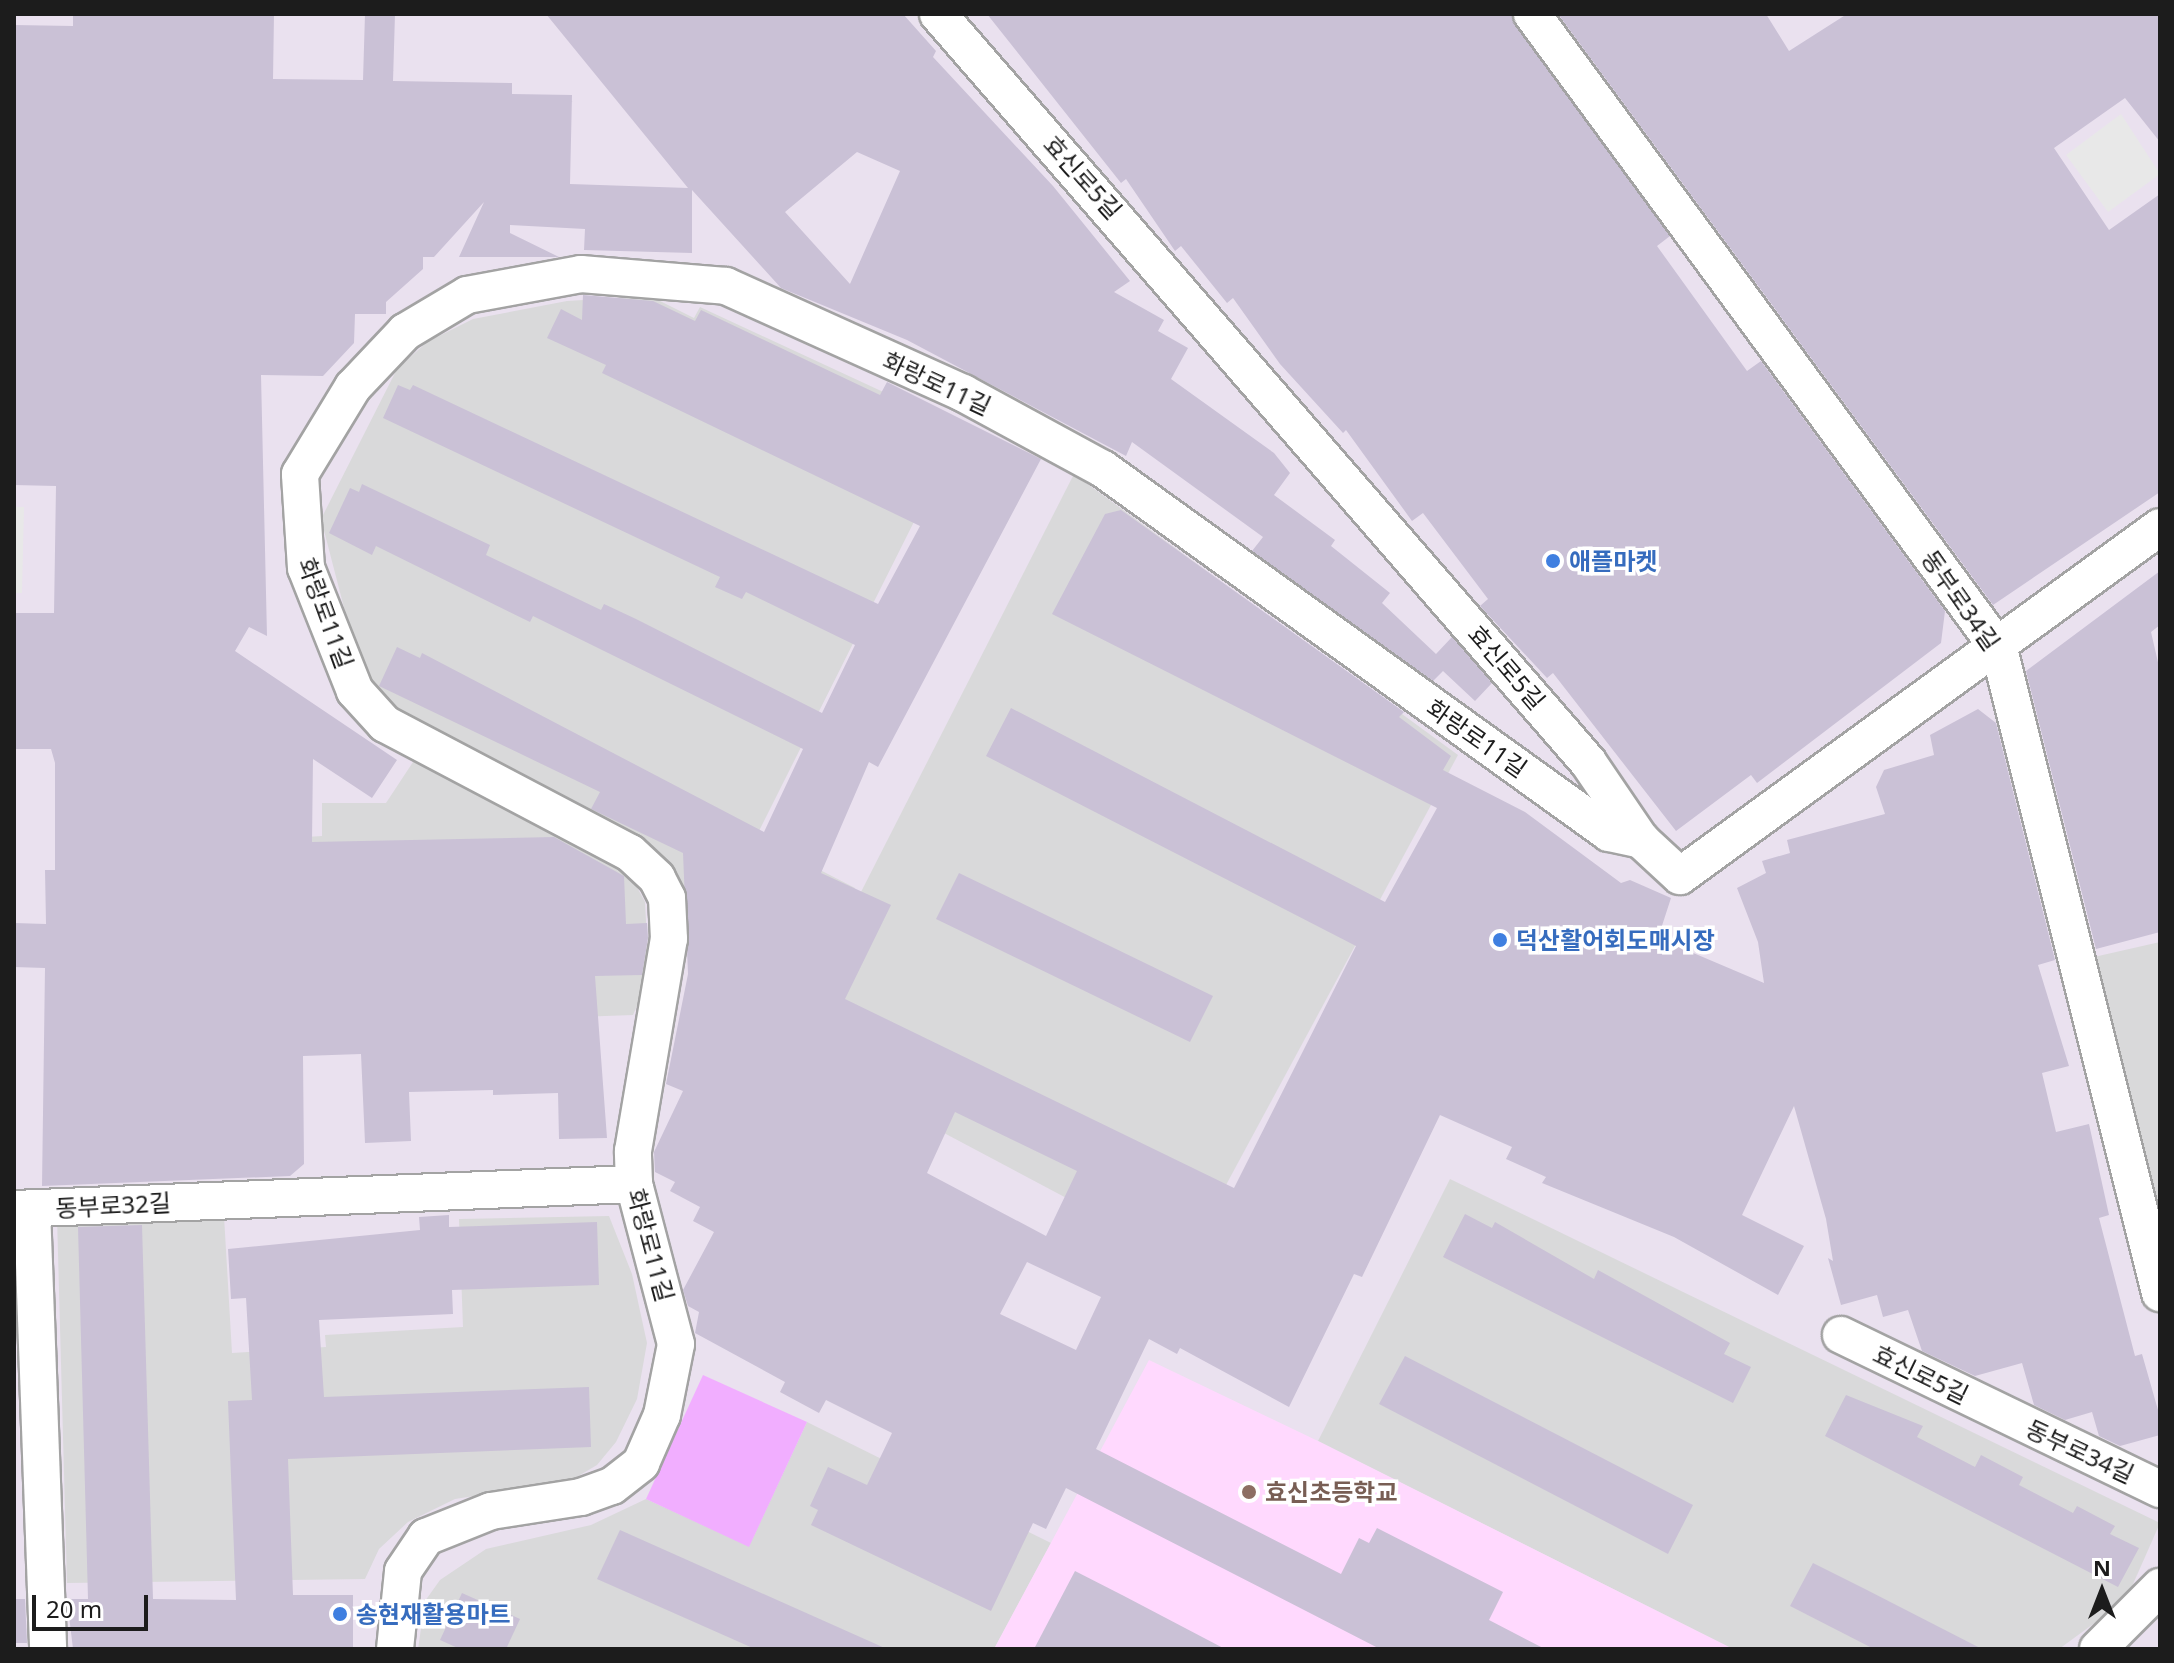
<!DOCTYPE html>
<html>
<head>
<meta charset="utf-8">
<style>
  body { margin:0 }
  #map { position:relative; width:2174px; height:1663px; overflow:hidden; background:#eae1ef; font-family:"Noto Sans","Noto Sans KR",sans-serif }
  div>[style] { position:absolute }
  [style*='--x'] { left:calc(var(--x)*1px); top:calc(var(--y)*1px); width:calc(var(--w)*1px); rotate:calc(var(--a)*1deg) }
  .residential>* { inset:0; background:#d9d9da }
  .education>* { inset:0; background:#ffd9fe }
  .sand>* { inset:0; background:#f1aeff }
  .parking>* { inset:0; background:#e8e8e8 }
  .building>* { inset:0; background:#cac1d6 }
  .roads { filter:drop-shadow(2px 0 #a3a3a3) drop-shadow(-2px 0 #a3a3a3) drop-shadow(0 2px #a3a3a3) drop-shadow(0 -2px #a3a3a3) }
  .street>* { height:36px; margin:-18px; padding:0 18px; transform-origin:18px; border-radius:18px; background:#fff }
  .dots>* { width:22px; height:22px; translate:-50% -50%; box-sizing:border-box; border:4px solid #fff; border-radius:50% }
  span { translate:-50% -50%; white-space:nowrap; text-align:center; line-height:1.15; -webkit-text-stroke:7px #fff; paint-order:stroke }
  .street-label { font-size:24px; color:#1c1c1c }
  .shop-label { font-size:24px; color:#366cbe; font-weight:700 }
  .left { translate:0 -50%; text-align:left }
  .education-label { font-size:24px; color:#785e54; font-weight:700 }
  .frame { position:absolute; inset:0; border:16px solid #1c1c1c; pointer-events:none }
  .north { position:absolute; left:2062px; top:1551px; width:80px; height:80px; -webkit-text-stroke:6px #fff; paint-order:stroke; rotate:0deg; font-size:22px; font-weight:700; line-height:32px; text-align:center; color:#1c1c1c }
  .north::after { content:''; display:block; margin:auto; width:28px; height:36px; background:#1c1c1c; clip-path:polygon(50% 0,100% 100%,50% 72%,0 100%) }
  .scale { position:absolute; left:32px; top:1595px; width:116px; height:36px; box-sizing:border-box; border:4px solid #1c1c1c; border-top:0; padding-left:10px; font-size:24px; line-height:28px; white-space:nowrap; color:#1c1c1c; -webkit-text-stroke:6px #fff; paint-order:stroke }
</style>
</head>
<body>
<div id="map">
  <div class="residential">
    <i style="clip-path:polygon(650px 296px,694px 318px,700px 307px,961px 428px,756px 837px,855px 888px,823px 953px,683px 887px,639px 839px,383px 706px,355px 650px,321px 519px,397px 369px,427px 342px,473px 319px,567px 301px)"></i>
    <i style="clip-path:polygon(1074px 474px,1458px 755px,1185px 1261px,782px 1047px)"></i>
    <i style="clip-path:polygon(415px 759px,625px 865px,645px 902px,649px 979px,633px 1015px,329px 1026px,306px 837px,322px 836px,322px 803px,386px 803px)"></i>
    <i style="clip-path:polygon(2160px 942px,2160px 1217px,2094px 957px)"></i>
    <i style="clip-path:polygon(1450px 1179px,2160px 1523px,2126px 1600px,2059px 1649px,1733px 1649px,1318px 1441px)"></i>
    <i style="clip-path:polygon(224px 1216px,232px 1353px,326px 1347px,325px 1335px,463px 1327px,459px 1219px,609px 1216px,632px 1274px,647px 1343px,637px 1399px,616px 1442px,597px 1465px,570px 1481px,455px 1499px,408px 1522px,379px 1549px,365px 1579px,67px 1583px,57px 1217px)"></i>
    <i style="clip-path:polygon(807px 1422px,1051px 1543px,994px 1649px,418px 1649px,425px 1601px,440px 1580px,486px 1549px,591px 1525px,646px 1499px,749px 1546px)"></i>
  </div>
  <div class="education">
    <i style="clip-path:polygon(1149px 1360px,1318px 1441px,1733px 1649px,994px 1649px)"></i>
  </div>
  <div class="sand">
    <i style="clip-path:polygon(703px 1375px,807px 1422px,749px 1547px,646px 1499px)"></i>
  </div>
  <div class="parking">
    <i style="clip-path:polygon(2121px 114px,2160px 174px,2108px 212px,2066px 155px)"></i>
    <i style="clip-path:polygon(14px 507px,24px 507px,22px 593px,14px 593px)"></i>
  </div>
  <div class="building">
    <i style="clip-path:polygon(evenodd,73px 14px,274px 14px,273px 79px,363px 80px,365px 14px,395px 14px,393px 81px,512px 83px,512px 94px,572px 95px,570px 184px,688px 188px,546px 14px,903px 14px,936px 51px,933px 57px,1053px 186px,1130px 281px,1114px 292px,1164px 320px,1158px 331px,1188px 348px,1171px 379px,1274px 453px,1290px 473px,1274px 495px,1335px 540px,1331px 546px,1390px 593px,1382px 603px,1436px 654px,1452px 637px,1492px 683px,1475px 701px,1443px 671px,1433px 681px,1252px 551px,1263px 537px,1132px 442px,1126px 456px,907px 340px,781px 288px,692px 190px,692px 253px,584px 250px,585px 229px,510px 225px,510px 233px,559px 257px,459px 257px,484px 202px,434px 257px,423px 257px,423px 269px,386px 302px,386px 314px,355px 314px,354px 343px,323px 376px,261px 375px,267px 636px,249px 627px,235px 651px,397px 760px,372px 798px,313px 759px,312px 842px,554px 837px,624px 876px,626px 924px,647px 923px,648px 938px,642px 975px,595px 976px,607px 1138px,559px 1139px,558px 1093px,493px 1095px,493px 1090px,409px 1092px,411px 1141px,365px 1143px,361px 1054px,303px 1056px,304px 1164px,290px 1176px,42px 1186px,45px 968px,14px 967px,14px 923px,46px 924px,45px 870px,55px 870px,55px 763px,51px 749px,14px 749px,14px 613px,54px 613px,56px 486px,14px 485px,14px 25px,73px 26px,73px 14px,857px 152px,900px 171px,850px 284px,785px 212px,857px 152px)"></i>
    <i style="clip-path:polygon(987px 14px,1511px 14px,1670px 236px,1657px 246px,1747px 371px,1761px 361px,1945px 611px,1941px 643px,1757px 783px,1751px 775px,1676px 831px,1553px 673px,1547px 678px,1480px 606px,1488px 599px,1423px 513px,1412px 521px,1346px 430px,1343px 433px,1280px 364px,1233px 298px,1227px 303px,1181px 246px,1175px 251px,1126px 179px,1121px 183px)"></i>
    <i style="clip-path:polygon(1558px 14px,1766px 14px,1789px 51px,1847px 14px,2160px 14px,2160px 142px,2125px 98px,2054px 148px,2109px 230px,2160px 194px,2160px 492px,1993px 605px)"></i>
    <i style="clip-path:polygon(evenodd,583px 295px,653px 301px,695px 321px,701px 310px,880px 395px,887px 382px,1041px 459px,878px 767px,869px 762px,821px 873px,891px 905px,845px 999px,1234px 1188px,1356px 946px,986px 756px,1011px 708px,1385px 902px,1437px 808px,1052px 614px,1105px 514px,1121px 510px,1404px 712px,1399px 717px,1451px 756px,1443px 770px,1525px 812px,1621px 883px,1630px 880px,1671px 898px,1658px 938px,1764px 983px,1758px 942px,1737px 888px,1766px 873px,1762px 861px,1790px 853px,1787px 840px,1885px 814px,1876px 787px,1884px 770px,1934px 755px,1930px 735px,1978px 709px,1996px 723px,2055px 960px,2038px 965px,2069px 1066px,2042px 1073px,2056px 1132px,2089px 1124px,2109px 1215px,2099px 1218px,2135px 1356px,2142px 1354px,2160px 1417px,2160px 1435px,2120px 1446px,2099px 1436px,2092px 1412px,2065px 1420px,2034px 1405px,2022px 1363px,1975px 1376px,1922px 1351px,1908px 1310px,1883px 1317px,1877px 1295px,1841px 1305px,1828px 1258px,1833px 1261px,1826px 1219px,1794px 1106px,1742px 1215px,1804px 1246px,1778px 1295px,1674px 1237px,1542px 1183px,1546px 1177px,1506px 1159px,1512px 1147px,1440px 1115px,1362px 1277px,1354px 1274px,1289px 1407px,1180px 1348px,1177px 1354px,1149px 1339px,1096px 1449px,1341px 1574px,1359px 1538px,1369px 1543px,1377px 1528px,1503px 1592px,1489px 1620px,1545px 1649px,1380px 1649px,1066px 1488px,1046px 1529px,1033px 1523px,991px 1611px,811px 1525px,818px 1510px,810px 1506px,828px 1467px,867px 1485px,892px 1433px,826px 1400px,819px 1413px,780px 1392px,785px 1382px,695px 1333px,699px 1312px,688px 1306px,683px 1290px,714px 1232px,693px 1221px,700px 1207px,670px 1191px,675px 1182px,655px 1172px,654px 1152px,683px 1091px,666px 1084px,688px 974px,683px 853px,591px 809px,600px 792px,379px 686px,397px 647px,420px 658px,422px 653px,764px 832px,803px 749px,533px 616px,530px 622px,376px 546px,372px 555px,329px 533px,350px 488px,359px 492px,362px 484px,490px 545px,486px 555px,601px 610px,604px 604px,636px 619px,822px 713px,855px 645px,746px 592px,742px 599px,715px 587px,720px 577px,383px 418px,398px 385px,410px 390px,413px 385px,878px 604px,920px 526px,602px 373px,606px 365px,547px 338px,561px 309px,582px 320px,583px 295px,955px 1112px,1077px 1171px,1046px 1236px,927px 1173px,955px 1112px,583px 295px,1027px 1262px,1101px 1297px,1076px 1350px,1000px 1314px,1027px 1262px)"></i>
    <i style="clip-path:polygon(2160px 571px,2160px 625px,2151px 632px,2160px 671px,2160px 932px,2096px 949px,2026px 671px)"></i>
    <i style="clip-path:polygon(959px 873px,1213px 996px,1190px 1042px,936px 919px)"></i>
    <i style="clip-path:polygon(1465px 1214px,1492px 1228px,1495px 1222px,1594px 1279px,1598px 1270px,1730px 1343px,1724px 1354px,1751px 1367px,1733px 1403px,1443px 1257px)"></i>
    <i style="clip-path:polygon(449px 1215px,449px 1227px,597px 1222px,599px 1285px,452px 1290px,453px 1314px,319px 1320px,324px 1397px,589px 1387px,591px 1447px,288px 1459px,293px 1595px,353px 1595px,353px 1649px,73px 1649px,67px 1599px,88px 1599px,78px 1227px,142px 1225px,153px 1599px,236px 1600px,228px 1401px,252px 1400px,246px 1298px,231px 1299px,228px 1249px,420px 1230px,419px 1217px)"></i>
    <i style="clip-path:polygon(1405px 1356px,1693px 1505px,1668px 1554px,1379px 1404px)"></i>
    <i style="clip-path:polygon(1846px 1395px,1923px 1426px,1917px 1437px,1975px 1467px,1981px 1455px,2023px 1477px,2019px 1485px,2073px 1513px,2077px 1506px,2115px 1526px,2110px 1534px,2139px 1548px,2118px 1587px,1825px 1436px)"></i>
    <i style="clip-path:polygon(620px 1530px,887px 1649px,755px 1649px,597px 1579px)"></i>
    <i style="clip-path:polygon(1813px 1563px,1865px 1589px,1982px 1649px,1874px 1649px,1790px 1606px)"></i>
    <i style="clip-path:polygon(1075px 1571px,1124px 1596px,1225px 1649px,1034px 1649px)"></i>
    <i style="clip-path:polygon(462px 1593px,520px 1619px,506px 1649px,460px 1649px,440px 1640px)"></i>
    <i style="clip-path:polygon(14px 1599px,25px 1599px,27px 1643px,14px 1643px)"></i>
  </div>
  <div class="roads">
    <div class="street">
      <i style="--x:938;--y:14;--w:991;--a:49.01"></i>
      <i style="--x:1588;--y:762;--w:94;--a:55.8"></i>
      <i style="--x:1641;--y:840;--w:53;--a:42.7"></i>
      <i style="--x:1680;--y:876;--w:593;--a:-36.02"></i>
      <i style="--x:1532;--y:14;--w:788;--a:53.67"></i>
      <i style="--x:1999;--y:649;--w:664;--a:75.96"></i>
      <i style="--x:14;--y:1209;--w:621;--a:-2.31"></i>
      <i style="--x:32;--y:1209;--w:440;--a:87.9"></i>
      <i style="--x:1841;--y:1335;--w:354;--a:25.8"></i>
      <i style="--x:395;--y:1649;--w:78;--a:-84.1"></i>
      <i style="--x:403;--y:1571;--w:41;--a:-55.9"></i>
      <i style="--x:426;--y:1537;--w:70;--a:-21.8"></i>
      <i style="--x:491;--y:1511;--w:91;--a:-8.8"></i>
      <i style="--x:581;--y:1497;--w:33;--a:-20"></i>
      <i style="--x:612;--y:1486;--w:37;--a:-38"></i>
      <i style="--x:641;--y:1463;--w:52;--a:-66.4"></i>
      <i style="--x:662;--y:1415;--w:72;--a:-78.8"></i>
      <i style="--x:676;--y:1344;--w:165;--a:-104.7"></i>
      <i style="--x:634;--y:1184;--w:33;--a:-92"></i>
      <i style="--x:633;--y:1151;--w:215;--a:-80.4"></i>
      <i style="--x:669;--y:939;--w:41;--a:-92.8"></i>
      <i style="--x:667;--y:898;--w:22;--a:-117"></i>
      <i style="--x:657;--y:878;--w:37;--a:-137"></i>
      <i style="--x:630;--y:853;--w:277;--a:-152.2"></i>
      <i style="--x:385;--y:724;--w:45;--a:-132.3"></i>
      <i style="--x:355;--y:691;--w:132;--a:-111.7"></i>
      <i style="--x:306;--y:568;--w:94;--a:-93.7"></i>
      <i style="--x:300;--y:474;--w:102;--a:-58.7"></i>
      <i style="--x:353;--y:387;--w:76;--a:-46.6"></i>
      <i style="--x:405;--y:332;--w:72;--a:-30.8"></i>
      <i style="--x:467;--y:295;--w:116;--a:-10.4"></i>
      <i style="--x:581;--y:274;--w:145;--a:4.7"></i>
      <i style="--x:726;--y:286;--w:260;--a:24.3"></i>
      <i style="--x:963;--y:393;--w:159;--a:28.5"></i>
      <i style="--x:1103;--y:469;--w:623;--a:35.73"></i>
      <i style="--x:1609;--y:833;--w:33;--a:12"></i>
      <i style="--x:2098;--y:1649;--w:88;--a:-45"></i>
    </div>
  </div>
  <div class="dots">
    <i style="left:1553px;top:561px;background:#3f7fe0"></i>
    <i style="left:1500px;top:940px;background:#3f7fe0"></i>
    <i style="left:1249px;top:1492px;background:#8d6e63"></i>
    <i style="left:340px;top:1614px;background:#3f7fe0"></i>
  </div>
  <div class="street-label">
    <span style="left:1083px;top:177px;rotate:48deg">효신로5길</span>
    <span style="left:937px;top:383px;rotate:25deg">화랑로11길</span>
    <span style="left:1961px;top:600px;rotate:55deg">동부로34길</span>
    <span style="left:326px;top:613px;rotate:70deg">화랑로11길</span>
    <span style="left:1507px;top:667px;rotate:49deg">효신로5길</span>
    <span style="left:1477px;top:738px;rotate:35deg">화랑로11길</span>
    <span style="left:113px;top:1205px;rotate:-3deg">동부로32길</span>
    <span style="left:651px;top:1245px;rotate:75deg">화랑로11길</span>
    <span style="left:1921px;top:1374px;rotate:26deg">효신로5길</span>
    <span style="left:2080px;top:1451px;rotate:25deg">동부로34길</span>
  </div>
  <div class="shop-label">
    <span class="left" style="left:1569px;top:561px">애플마켓</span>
    <span class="left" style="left:1516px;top:940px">덕산활어회도매시장</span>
    <span class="left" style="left:356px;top:1614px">송현재활용마트</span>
  </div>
  <div class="education-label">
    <span class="left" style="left:1265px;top:1492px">효신초등학교</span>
  </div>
  <div class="frame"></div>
  <div class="north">N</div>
  <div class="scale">20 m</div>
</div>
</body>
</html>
